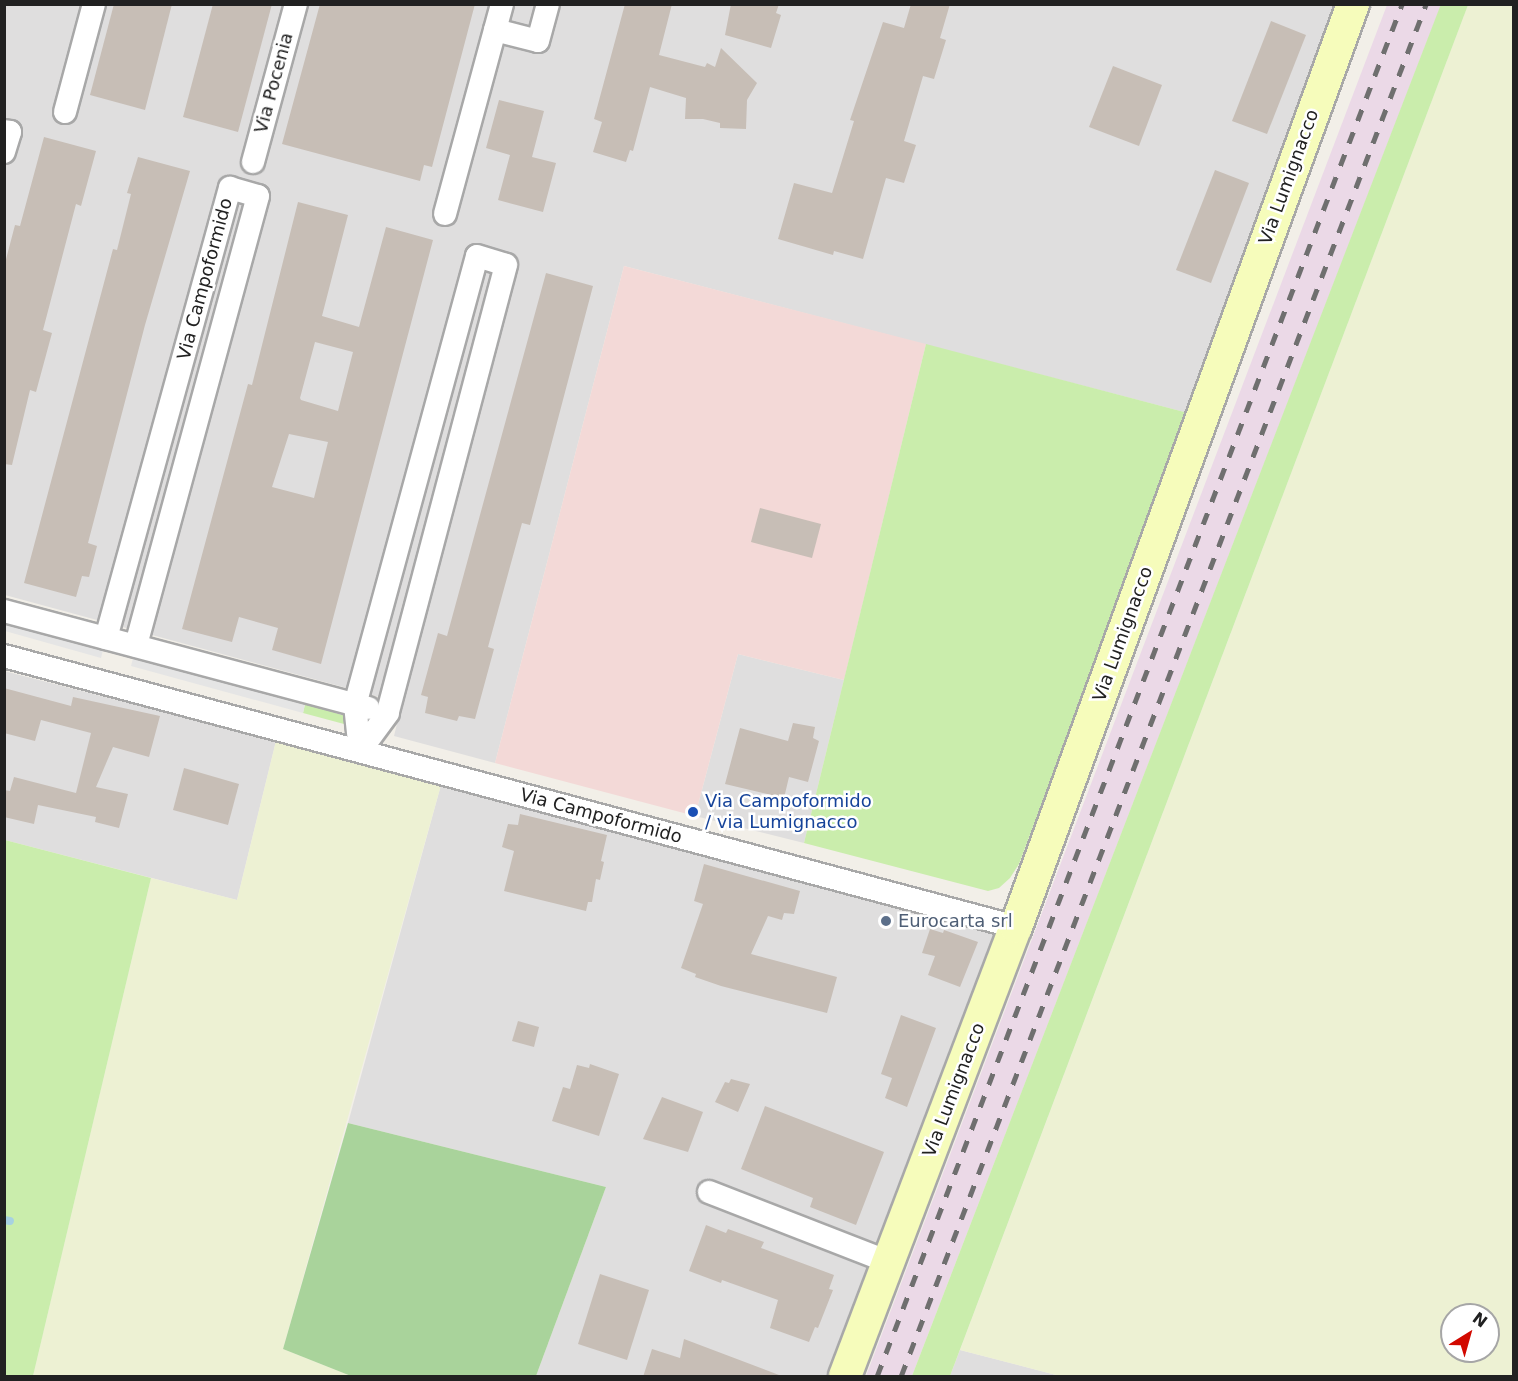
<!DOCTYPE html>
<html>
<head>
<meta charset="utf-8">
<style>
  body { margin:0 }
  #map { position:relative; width:1518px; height:1381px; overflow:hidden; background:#f2efe8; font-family:"DejaVu Sans",sans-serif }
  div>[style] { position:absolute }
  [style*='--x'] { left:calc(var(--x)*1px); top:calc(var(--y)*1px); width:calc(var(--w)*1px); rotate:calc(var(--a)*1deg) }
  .residential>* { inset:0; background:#dfdede }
  .commercial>* { inset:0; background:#f3d9d7 }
  .industrial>* { inset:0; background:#ebd9e7 }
  .farmland>* { inset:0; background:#edf1d3 }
  .grass>* { inset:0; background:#caedac }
  .forest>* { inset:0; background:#a9d39b }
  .parking>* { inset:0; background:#e5e5e5 }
  .stream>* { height:8px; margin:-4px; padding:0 4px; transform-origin:4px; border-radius:4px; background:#a7d1e1 }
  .building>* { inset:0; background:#c7beb6 }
  .roads { filter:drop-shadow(2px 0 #a8a8a8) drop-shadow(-2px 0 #a8a8a8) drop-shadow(0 2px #a8a8a8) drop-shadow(0 -2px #a8a8a8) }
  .street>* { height:22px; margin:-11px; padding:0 11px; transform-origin:11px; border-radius:11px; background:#fff }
  .secondary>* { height:32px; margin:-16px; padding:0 16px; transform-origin:16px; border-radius:16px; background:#f6fcbb }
  .rail>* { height:4.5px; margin-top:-2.25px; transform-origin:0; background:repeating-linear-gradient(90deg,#6f6f6f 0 12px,transparent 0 24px) }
  .dots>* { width:16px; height:16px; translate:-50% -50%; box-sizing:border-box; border:3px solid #fff; border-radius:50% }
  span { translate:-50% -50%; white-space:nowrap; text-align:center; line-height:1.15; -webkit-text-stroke:5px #fff; paint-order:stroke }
  .street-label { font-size:18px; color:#212121 }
  .transit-label { font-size:18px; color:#164399 }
  .left { translate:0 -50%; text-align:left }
  .service-label { font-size:18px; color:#4e5e75 }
  .frame { position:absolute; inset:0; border:6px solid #212121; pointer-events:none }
  .north { position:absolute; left:1440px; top:1303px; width:60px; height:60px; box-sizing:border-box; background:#fff; border:2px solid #a6a6a6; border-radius:50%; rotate:37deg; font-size:16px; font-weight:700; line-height:24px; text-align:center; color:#212121 }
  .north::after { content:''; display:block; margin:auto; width:21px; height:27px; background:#d20900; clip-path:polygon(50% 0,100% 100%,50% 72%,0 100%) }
</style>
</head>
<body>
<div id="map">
  <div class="residential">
    <i style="clip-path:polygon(4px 5px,1335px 5px,1188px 413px,624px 266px,495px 763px,394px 736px,402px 703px,5px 595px)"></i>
    <i style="clip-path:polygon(738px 654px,844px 680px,804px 843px,695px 816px)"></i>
    <i style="clip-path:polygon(4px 671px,276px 741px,237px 900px,5px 840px)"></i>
    <i style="clip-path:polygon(441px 785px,999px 933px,829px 1376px,536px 1376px,606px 1187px,348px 1123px)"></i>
    <i style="clip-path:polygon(960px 1350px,1060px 1376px,950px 1376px)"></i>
  </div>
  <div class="commercial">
    <i style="clip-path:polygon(624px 266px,926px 344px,844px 680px,738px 654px,695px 816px,495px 763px)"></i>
  </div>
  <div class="industrial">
    <i style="clip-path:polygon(1387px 5px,1441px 5px,912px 1376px,866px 1376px)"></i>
  </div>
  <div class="farmland">
    <i style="clip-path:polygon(evenodd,1468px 5px,1514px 5px,1513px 1376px,1060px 1376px,960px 1350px,1468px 5px,1452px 1315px,1488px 1315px,1488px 1351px,1452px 1351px,1452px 1315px)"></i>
    <i style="clip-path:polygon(276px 741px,441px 785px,283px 1349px,351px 1376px,33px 1376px,151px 878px,237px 900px)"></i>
  </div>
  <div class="grass">
    <i style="clip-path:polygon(1441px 4px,1468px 5px,950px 1376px,912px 1376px)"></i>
    <i style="clip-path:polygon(926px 344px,1188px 413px,1019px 864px,1010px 878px,999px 888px,988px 891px,804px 843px)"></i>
    <i style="clip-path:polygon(305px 704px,346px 716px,344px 724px,303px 713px)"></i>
    <i style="clip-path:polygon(5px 840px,151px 878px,33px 1376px,5px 1376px)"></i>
  </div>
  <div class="forest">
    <i style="clip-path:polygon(348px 1123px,606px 1187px,536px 1376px,351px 1376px,283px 1349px)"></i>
  </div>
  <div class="parking">
    <i style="clip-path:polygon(4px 611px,106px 638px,101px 658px,5px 631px)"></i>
    <i style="clip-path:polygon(136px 646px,308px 692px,303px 713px,131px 666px)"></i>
  </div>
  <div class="stream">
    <i style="--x:4;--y:1220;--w:6;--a:9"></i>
  </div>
  <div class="building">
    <i style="clip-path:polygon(114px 4px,172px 4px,145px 110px,90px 95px)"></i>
    <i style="clip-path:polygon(213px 4px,272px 4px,238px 132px,183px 117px)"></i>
    <i style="clip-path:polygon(320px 4px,475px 4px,432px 167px,424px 165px,420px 181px,282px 144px)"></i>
    <i style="clip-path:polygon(625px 4px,672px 4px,659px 55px,705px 67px,707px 63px,715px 67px,721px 48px,757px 83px,747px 100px,746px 129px,720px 128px,720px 123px,703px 119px,685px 119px,686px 98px,650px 87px,633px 151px,630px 150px,626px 162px,593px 152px,602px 122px,594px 119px)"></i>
    <i style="clip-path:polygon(731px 4px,779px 4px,776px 13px,781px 15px,771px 48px,725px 35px)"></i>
    <i style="clip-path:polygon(911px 4px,950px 4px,940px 38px,946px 40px,934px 79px,923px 76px,904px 141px,916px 145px,904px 183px,886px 178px,863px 259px,834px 251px,833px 255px,778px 239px,794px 183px,832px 193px,854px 121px,850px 120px,883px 22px,904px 28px)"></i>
    <i style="clip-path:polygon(1271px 21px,1306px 35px,1267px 134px,1232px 121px)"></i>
    <i style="clip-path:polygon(1113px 66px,1162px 85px,1139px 146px,1089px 127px)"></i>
    <i style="clip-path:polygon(499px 100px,544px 111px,532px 157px,556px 163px,543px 212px,498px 200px,510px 155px,486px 148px)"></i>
    <i style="clip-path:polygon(44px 137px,96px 151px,81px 206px,76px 204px,43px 330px,52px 333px,36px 392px,30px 390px,12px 465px,4px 464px,4px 267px,15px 225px,20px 226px)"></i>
    <i style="clip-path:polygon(138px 157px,190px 171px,145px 325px,88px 543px,97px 546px,89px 577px,82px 576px,76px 597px,24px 583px,113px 249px,117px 250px,131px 194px,127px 193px)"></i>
    <i style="clip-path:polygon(1215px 170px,1249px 183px,1211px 283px,1176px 270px)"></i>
    <i style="clip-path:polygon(evenodd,298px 202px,348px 215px,322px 316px,359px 327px,386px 227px,433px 240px,321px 664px,272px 650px,278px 628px,239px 617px,232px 642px,182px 629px,248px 384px,252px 385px,298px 202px,315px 342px,353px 352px,338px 411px,301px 400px,300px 398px,315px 342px,298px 202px,289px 434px,328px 442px,314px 498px,272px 487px,289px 434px)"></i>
    <i style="clip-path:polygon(546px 273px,593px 286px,530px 525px,522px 523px,488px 647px,494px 649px,475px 719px,459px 716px,457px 721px,425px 713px,428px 697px,421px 695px,438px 633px,447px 636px)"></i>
    <i style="clip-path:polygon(760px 508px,821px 524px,812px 558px,751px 542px)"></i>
    <i style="clip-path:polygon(4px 688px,71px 706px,73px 697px,160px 716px,149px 757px,113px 747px,96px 787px,128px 794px,119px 828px,95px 822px,96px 817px,38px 805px,34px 824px,4px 817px,4px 790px,10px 791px,14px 777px,76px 793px,91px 733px,41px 720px,35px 741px,4px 733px)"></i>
    <i style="clip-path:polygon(793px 723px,815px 727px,813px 738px,819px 741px,808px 782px,789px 777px,784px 798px,725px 784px,740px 728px,788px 741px)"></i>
    <i style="clip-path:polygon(184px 768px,239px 784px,228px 825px,173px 810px)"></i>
    <i style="clip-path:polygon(520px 814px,607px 835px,601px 861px,604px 862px,600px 880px,596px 879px,592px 902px,588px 902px,586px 911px,504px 891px,514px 851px,502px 847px,508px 824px,518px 825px)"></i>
    <i style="clip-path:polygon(704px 864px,800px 891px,794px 914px,784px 913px,782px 920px,768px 916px,751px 954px,837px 977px,827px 1013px,721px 986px,695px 977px,696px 974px,681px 968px,703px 904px,694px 901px)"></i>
    <i style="clip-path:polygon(930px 929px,943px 933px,944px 930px,978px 942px,960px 987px,928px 975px,935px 956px,922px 953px)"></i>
    <i style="clip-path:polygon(901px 1015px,936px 1028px,907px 1107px,885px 1098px,892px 1078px,881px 1074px)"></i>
    <i style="clip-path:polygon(518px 1021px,539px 1027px,534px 1047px,512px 1041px)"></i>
    <i style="clip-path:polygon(590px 1064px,619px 1074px,599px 1136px,552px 1121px,563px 1087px,570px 1089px,577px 1065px,589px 1068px)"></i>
    <i style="clip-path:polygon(731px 1079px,750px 1084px,738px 1112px,715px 1102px,725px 1082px,729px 1083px)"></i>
    <i style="clip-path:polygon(662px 1097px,703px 1112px,688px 1152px,643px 1139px)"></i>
    <i style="clip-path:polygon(765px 1106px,884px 1152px,856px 1225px,810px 1207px,813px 1198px,741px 1169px)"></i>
    <i style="clip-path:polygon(706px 1225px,726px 1233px,728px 1229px,764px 1242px,761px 1248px,834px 1275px,829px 1289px,833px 1290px,818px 1328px,815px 1327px,809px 1342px,770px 1328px,778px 1300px,722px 1280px,721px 1283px,689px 1271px)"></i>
    <i style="clip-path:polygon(600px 1274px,649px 1290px,627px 1360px,578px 1344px)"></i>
    <i style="clip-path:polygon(684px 1339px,779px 1375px,779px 1377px,643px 1377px,652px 1349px,680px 1358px)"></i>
  </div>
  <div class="roads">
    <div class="street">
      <i style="--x:495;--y:30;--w:44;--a:14.3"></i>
      <i style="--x:538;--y:41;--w:38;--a:-75"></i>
      <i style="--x:65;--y:112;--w:112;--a:-75"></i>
      <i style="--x:4;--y:131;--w:6;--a:9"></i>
      <i style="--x:10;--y:132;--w:21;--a:107"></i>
      <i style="--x:253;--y:162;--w:164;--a:-74.8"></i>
      <i style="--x:445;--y:214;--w:218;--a:-74.8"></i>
      <i style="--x:477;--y:256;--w:30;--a:17"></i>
      <i style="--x:506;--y:265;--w:463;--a:104.8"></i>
      <i style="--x:388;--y:713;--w:47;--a:126.4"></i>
      <i style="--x:360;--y:751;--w:46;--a:-96.2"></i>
      <i style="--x:355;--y:705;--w:465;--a:-74.8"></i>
      <i style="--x:4;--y:611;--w:377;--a:14.9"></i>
      <i style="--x:106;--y:638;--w:467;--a:-74.6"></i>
      <i style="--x:230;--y:188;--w:29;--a:16"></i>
      <i style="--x:258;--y:196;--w:466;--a:105.2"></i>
      <i style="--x:4;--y:656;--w:1048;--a:14.99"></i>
      <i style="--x:709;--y:1192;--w:193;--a:21.3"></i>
    </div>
    <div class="secondary">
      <i style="--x:845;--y:1376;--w:480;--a:-69.2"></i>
      <i style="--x:1016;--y:927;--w:983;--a:-69.94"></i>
    </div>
  </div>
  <div class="rail">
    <i style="--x:877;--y:1376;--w:1469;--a:-69.06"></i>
    <i style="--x:901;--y:1376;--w:1469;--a:-69.06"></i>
  </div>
  <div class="dots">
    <i style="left:693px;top:812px;background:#1a4fb4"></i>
    <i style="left:886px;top:921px;background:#5c6f8a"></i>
  </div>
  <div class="street-label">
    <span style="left:274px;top:83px;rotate:-75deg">Via Pocenia</span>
    <span style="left:1289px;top:177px;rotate:-70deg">Via Lumignacco</span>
    <span style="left:205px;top:279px;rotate:-75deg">Via Campoformido</span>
    <span style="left:1123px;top:634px;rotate:-70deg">Via Lumignacco</span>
    <span style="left:601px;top:816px;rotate:15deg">Via Campoformido</span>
    <span style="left:954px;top:1090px;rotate:-69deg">Via Lumignacco</span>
  </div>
  <div class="transit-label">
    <span class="left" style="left:705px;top:812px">Via Campoformido<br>/ via Lumignacco</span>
  </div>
  <div class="service-label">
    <span class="left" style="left:898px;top:921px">Eurocarta srl</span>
  </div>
  <div class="frame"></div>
  <div class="north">N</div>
</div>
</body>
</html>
